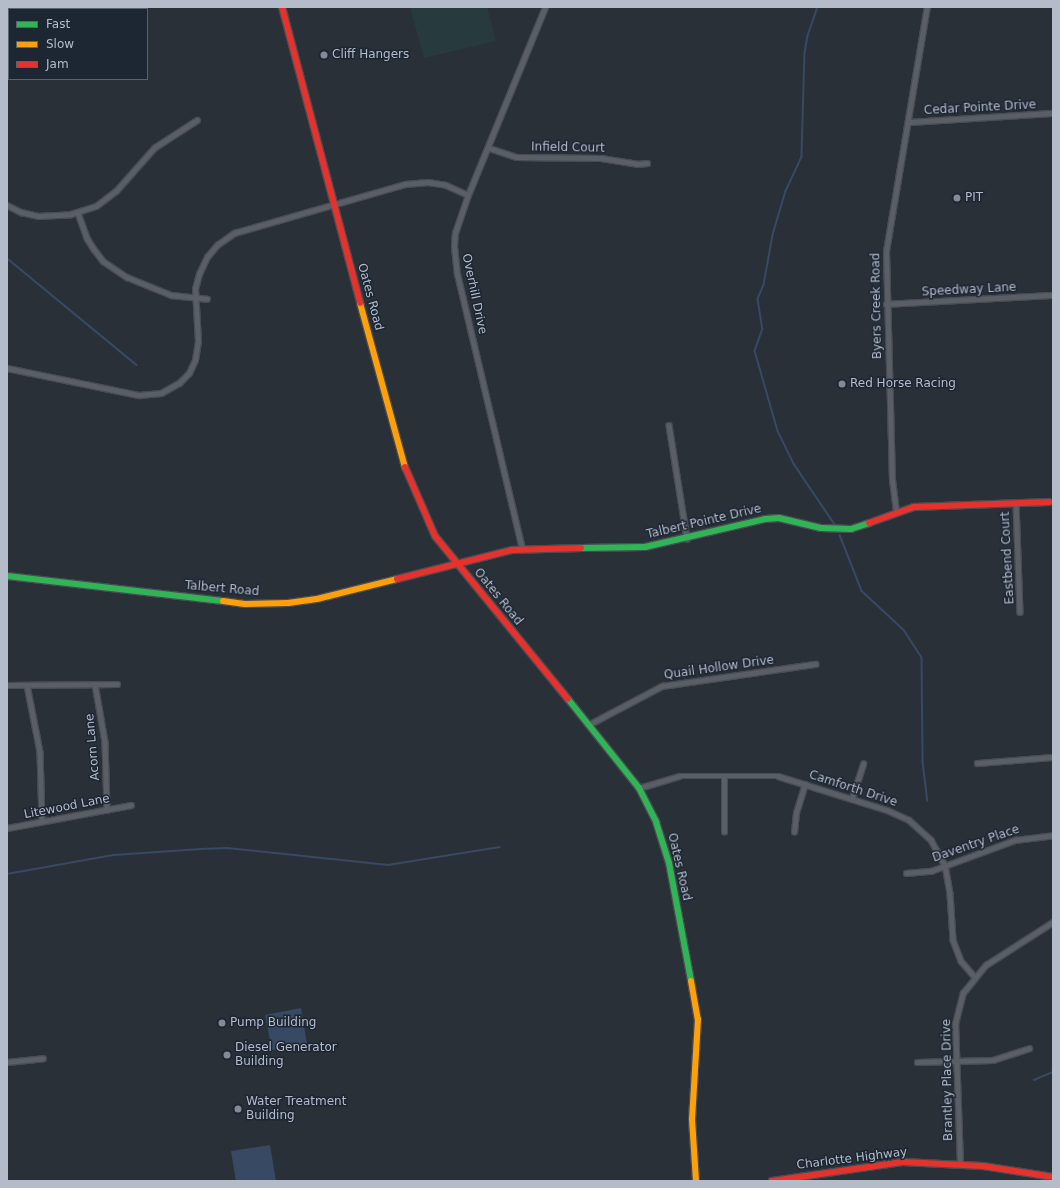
<!DOCTYPE html>
<html>
<head>
<meta charset="utf-8">
<style>
  body { margin:0 }
  #map { position:relative; width:1060px; height:1188px; overflow:hidden; background:#2a3038; font-family:"DejaVu Sans",sans-serif }
  div>[style] { position:absolute }
  [style*='--x'] { left:calc(var(--x)*1px); top:calc(var(--y)*1px); width:calc(var(--w)*1px); rotate:calc(var(--a)*1deg) }
  .green>* { inset:0; background:#273a3e }
  .water>* { inset:0; background:#384963 }
  .stream>* { height:1.5px; margin:-0.75px; padding:0 0.75px; transform-origin:0.75px; border-radius:0.75px; background:#384963 }
  .roads { filter:drop-shadow(1px 0 #484c53) drop-shadow(-1px 0 #484c53) drop-shadow(0 1px #484c53) drop-shadow(0 -1px #484c53) }
  .street>* { height:4.5px; margin:-2.25px; padding:0 2.25px; transform-origin:2.25px; border-radius:2.25px; background:#5a5e66 }
  .fast>* { height:6px; margin:-3px; padding:0 3px; transform-origin:3px; border-radius:3px; background:#30b455 }
  .slow>* { height:6px; margin:-3px; padding:0 3px; transform-origin:3px; border-radius:3px; background:#ff9f0a }
  .jam>* { height:6px; margin:-3px; padding:0 3px; transform-origin:3px; border-radius:3px; background:#e5322d }
  .dots>* { width:11px; height:11px; translate:-50% -50%; box-sizing:border-box; border:2px solid #1d2633; border-radius:50% }
  span { translate:-50% -50%; white-space:nowrap; text-align:center; line-height:1.15; -webkit-text-stroke:3px #1d2633; paint-order:stroke }
  .poi-label { font-size:12px; color:#b4bcc9 }
  .left { translate:0 -50%; text-align:left }
  .street-label { font-size:12px; color:#b4bcc9 }
  .frame { position:absolute; inset:0; border:8px solid #b4bcc9; pointer-events:none }
  .legend { position:absolute; left:8px; top:8px; width:140px; height:72px; box-sizing:border-box; background:#1d2633; border:1px solid #59626f; margin:0; padding:5px 7px; list-style:none; font-size:12px; color:#b4bcc9 }
  .legend li { display:flex; align-items:center; gap:8px; height:20px }
  .legend b { width:20px; border:1px solid #59626f }
</style>
</head>
<body>
<div id="map">
  <div class="green">
    <i style="clip-path:polygon(410px 7px,487px 7px,496px 41px,424px 58px)"></i>
  </div>
  <div class="water">
    <i style="clip-path:polygon(301px 1008px,307px 1044px,272px 1050px,265px 1015px)"></i>
    <i style="clip-path:polygon(270px 1145px,276px 1181px,236px 1181px,231px 1151px)"></i>
  </div>
  <div class="stream">
    <i style="--x:818;--y:7;--w:31;--a:109"></i>
    <i style="--x:808;--y:36;--w:17;--a:100"></i>
    <i style="--x:805;--y:53;--w:104;--a:91.7"></i>
    <i style="--x:802;--y:157;--w:38;--a:115"></i>
    <i style="--x:786;--y:191;--w:46;--a:106.5"></i>
    <i style="--x:773;--y:235;--w:51;--a:100.2"></i>
    <i style="--x:764;--y:285;--w:15;--a:113"></i>
    <i style="--x:758;--y:299;--w:30;--a:81"></i>
    <i style="--x:763;--y:329;--w:23;--a:110"></i>
    <i style="--x:755;--y:351;--w:83;--a:74"></i>
    <i style="--x:778;--y:431;--w:37;--a:64"></i>
    <i style="--x:794;--y:464;--w:75;--a:55.9"></i>
    <i style="--x:7;--y:258;--w:168;--a:39.5"></i>
    <i style="--x:840;--y:535;--w:60;--a:68.6"></i>
    <i style="--x:862;--y:591;--w:57;--a:42.9"></i>
    <i style="--x:904;--y:630;--w:33;--a:57"></i>
    <i style="--x:922;--y:658;--w:104;--a:89.4"></i>
    <i style="--x:923;--y:762;--w:39;--a:83"></i>
    <i style="--x:7;--y:874;--w:109;--a:-10.1"></i>
    <i style="--x:114;--y:855;--w:87;--a:-3.9"></i>
    <i style="--x:201;--y:849;--w:26;--a:-2"></i>
    <i style="--x:227;--y:848;--w:162;--a:6"></i>
    <i style="--x:388;--y:865;--w:113;--a:-9.1"></i>
    <i style="--x:1034;--y:1080;--w:21;--a:-23"></i>
  </div>
  <div class="roads">
    <div class="street">
      <i style="--x:908;--y:122;--w:145;--a:-3.6"></i>
      <i style="--x:489;--y:148;--w:28;--a:18"></i>
      <i style="--x:516;--y:157;--w:85;--a:0.7"></i>
      <i style="--x:601;--y:158;--w:36;--a:9"></i>
      <i style="--x:637;--y:164;--w:10;--a:-6"></i>
      <i style="--x:7;--y:205;--w:16;--a:27"></i>
      <i style="--x:21;--y:212;--w:17;--a:13"></i>
      <i style="--x:38;--y:216;--w:33;--a:-3"></i>
      <i style="--x:71;--y:214;--w:26;--a:-18"></i>
      <i style="--x:96;--y:206;--w:25;--a:-37"></i>
      <i style="--x:116;--y:191;--w:57;--a:-48.5"></i>
      <i style="--x:154;--y:148;--w:51;--a:-33.1"></i>
      <i style="--x:78;--y:213;--w:27;--a:70"></i>
      <i style="--x:87;--y:238;--w:13;--a:58"></i>
      <i style="--x:94;--y:249;--w:15;--a:53"></i>
      <i style="--x:103;--y:261;--w:29;--a:34"></i>
      <i style="--x:127;--y:277;--w:48;--a:22.2"></i>
      <i style="--x:171;--y:295;--w:36;--a:6"></i>
      <i style="--x:886;--y:304;--w:167;--a:-3.1"></i>
      <i style="--x:7;--y:368;--w:135;--a:11.6"></i>
      <i style="--x:139;--y:395;--w:22;--a:-5"></i>
      <i style="--x:161;--y:393;--w:21;--a:-29"></i>
      <i style="--x:179;--y:383;--w:14;--a:-45"></i>
      <i style="--x:189;--y:373;--w:14;--a:-65"></i>
      <i style="--x:195;--y:360;--w:18;--a:-81"></i>
      <i style="--x:198;--y:342;--w:53;--a:-93.2"></i>
      <i style="--x:195;--y:289;--w:16;--a:-75"></i>
      <i style="--x:199;--y:274;--w:19;--a:-65"></i>
      <i style="--x:207;--y:257;--w:16;--a:-50"></i>
      <i style="--x:217;--y:245;--w:21;--a:-35"></i>
      <i style="--x:234;--y:233;--w:178;--a:-16"></i>
      <i style="--x:405;--y:184;--w:23;--a:-5"></i>
      <i style="--x:428;--y:182;--w:18;--a:9"></i>
      <i style="--x:446;--y:185;--w:24;--a:24"></i>
      <i style="--x:669;--y:425;--w:115;--a:81"></i>
      <i style="--x:1016;--y:503;--w:109;--a:87.9"></i>
      <i style="--x:896;--y:512;--w:31;--a:-97"></i>
      <i style="--x:892;--y:481;--w:230;--a:-91.5"></i>
      <i style="--x:886;--y:251;--w:247;--a:-80.5"></i>
      <i style="--x:522;--y:549;--w:282;--a:-103.3"></i>
      <i style="--x:457;--y:275;--w:29;--a:-96"></i>
      <i style="--x:454;--y:246;--w:13;--a:-86"></i>
      <i style="--x:455;--y:233;--w:40;--a:-71.1"></i>
      <i style="--x:468;--y:195;--w:203;--a:-67.7"></i>
      <i style="--x:95;--y:684;--w:59;--a:80.2"></i>
      <i style="--x:105;--y:742;--w:68;--a:88.3"></i>
      <i style="--x:7;--y:685;--w:110;--a:-0.5"></i>
      <i style="--x:27;--y:685;--w:68;--a:79"></i>
      <i style="--x:40;--y:752;--w:69;--a:88.3"></i>
      <i style="--x:588;--y:725;--w:84;--a:-27.8"></i>
      <i style="--x:662;--y:686;--w:155;--a:-8.2"></i>
      <i style="--x:977;--y:763;--w:76;--a:-4.5"></i>
      <i style="--x:639;--y:788;--w:42;--a:-16.7"></i>
      <i style="--x:679;--y:776;--w:99;--a:0"></i>
      <i style="--x:778;--y:776;--w:114;--a:17.3"></i>
      <i style="--x:887;--y:810;--w:24;--a:24"></i>
      <i style="--x:909;--y:820;--w:30;--a:42"></i>
      <i style="--x:931;--y:840;--w:29;--a:61"></i>
      <i style="--x:945;--y:865;--w:28;--a:80"></i>
      <i style="--x:950;--y:893;--w:47;--a:86.3"></i>
      <i style="--x:953;--y:940;--w:22;--a:69"></i>
      <i style="--x:961;--y:961;--w:20;--a:49"></i>
      <i style="--x:852;--y:798;--w:36;--a:-72"></i>
      <i style="--x:7;--y:828;--w:126;--a:-10.5"></i>
      <i style="--x:724;--y:832;--w:55;--a:-90"></i>
      <i style="--x:794;--y:832;--w:19;--a:-84"></i>
      <i style="--x:796;--y:813;--w:30;--a:-73"></i>
      <i style="--x:906;--y:873;--w:25;--a:-5"></i>
      <i style="--x:931;--y:871;--w:90;--a:-20.3"></i>
      <i style="--x:1015;--y:840;--w:38;--a:-7"></i>
      <i style="--x:7;--y:1062;--w:36;--a:-6"></i>
      <i style="--x:917;--y:1062;--w:76;--a:-1.5"></i>
      <i style="--x:993;--y:1060;--w:38;--a:-18"></i>
      <i style="--x:960;--y:1164;--w:140;--a:-92"></i>
      <i style="--x:955;--y:1024;--w:32;--a:-76"></i>
      <i style="--x:963;--y:993;--w:36;--a:-51"></i>
      <i style="--x:986;--y:965;--w:80;--a:-32.7"></i>
    </div>
    <div class="fast">
      <i style="--x:581;--y:548;--w:64;--a:-0.9"></i>
      <i style="--x:645;--y:547;--w:123;--a:-13.1"></i>
      <i style="--x:765;--y:519;--w:14;--a:-4"></i>
      <i style="--x:779;--y:518;--w:43;--a:13.4"></i>
      <i style="--x:821;--y:528;--w:30;--a:2"></i>
      <i style="--x:851;--y:529;--w:19;--a:-18"></i>
      <i style="--x:7;--y:576;--w:217;--a:6.6"></i>
      <i style="--x:568;--y:699;--w:114;--a:51.4"></i>
      <i style="--x:639;--y:788;--w:38;--a:63"></i>
      <i style="--x:656;--y:822;--w:43;--a:72.4"></i>
      <i style="--x:669;--y:863;--w:120;--a:79.4"></i>
    </div>
    <div class="slow">
      <i style="--x:360;--y:303;--w:170;--a:74.7"></i>
      <i style="--x:223;--y:601;--w:22;--a:8"></i>
      <i style="--x:245;--y:604;--w:43;--a:-1.3"></i>
      <i style="--x:288;--y:603;--w:29;--a:-8"></i>
      <i style="--x:317;--y:599;--w:82;--a:-14"></i>
      <i style="--x:691;--y:981;--w:39;--a:80"></i>
      <i style="--x:698;--y:1019;--w:100;--a:93.4"></i>
      <i style="--x:692;--y:1119;--w:62;--a:86.3"></i>
    </div>
    <div class="jam">
      <i style="--x:282;--y:7;--w:306;--a:75.2"></i>
      <i style="--x:405;--y:467;--w:75;--a:66.5"></i>
      <i style="--x:435;--y:536;--w:210;--a:50.8"></i>
      <i style="--x:869;--y:523;--w:48;--a:-19.6"></i>
      <i style="--x:914;--y:507;--w:135;--a:-2.1"></i>
      <i style="--x:397;--y:579;--w:119;--a:-14.2"></i>
      <i style="--x:512;--y:550;--w:69;--a:-1.7"></i>
      <i style="--x:772;--y:1181;--w:132;--a:-8.3"></i>
      <i style="--x:903;--y:1162;--w:80;--a:2.9"></i>
      <i style="--x:983;--y:1166;--w:71;--a:8.9"></i>
    </div>
  </div>
  <div class="dots">
    <i style="left:324px;top:55px;background:#848b96"></i>
    <i style="left:957px;top:198px;background:#848b96"></i>
    <i style="left:842px;top:384px;background:#848b96"></i>
    <i style="left:222px;top:1023px;background:#848b96"></i>
    <i style="left:227px;top:1055px;background:#848b96"></i>
    <i style="left:238px;top:1109px;background:#848b96"></i>
  </div>
  <div class="poi-label">
    <span class="left" style="left:332px;top:55px">Cliff Hangers</span>
    <span class="left" style="left:965px;top:198px">PIT</span>
    <span class="left" style="left:850px;top:384px">Red Horse Racing</span>
    <span class="left" style="left:230px;top:1023px">Pump Building</span>
    <span class="left" style="left:235px;top:1055px">Diesel Generator<br>Building</span>
    <span class="left" style="left:246px;top:1109px">Water Treatment<br>Building</span>
  </div>
  <div class="street-label">
    <span style="left:980px;top:108px;rotate:-3deg">Cedar Pointe Drive</span>
    <span style="left:568px;top:148px;rotate:1deg">Infield Court</span>
    <span style="left:969px;top:290px;rotate:-3deg">Speedway Lane</span>
    <span style="left:474px;top:294px;rotate:78deg">Overhill Drive</span>
    <span style="left:370px;top:297px;rotate:75deg">Oates Road</span>
    <span style="left:877px;top:306px;rotate:-91deg">Byers Creek Road</span>
    <span style="left:704px;top:522px;rotate:-13deg">Talbert Pointe Drive</span>
    <span style="left:1008px;top:558px;rotate:-93deg">Eastbend Court</span>
    <span style="left:222px;top:589px;rotate:5deg">Talbert Road</span>
    <span style="left:498px;top:597px;rotate:51deg">Oates Road</span>
    <span style="left:719px;top:668px;rotate:-8deg">Quail Hollow Drive</span>
    <span style="left:93px;top:747px;rotate:-95deg">Acorn Lane</span>
    <span style="left:853px;top:789px;rotate:18deg">Camforth Drive</span>
    <span style="left:67px;top:807px;rotate:-11deg">Litewood Lane</span>
    <span style="left:976px;top:844px;rotate:-19deg">Daventry Place</span>
    <span style="left:679px;top:867px;rotate:77deg">Oates Road</span>
    <span style="left:948px;top:1080px;rotate:-91deg">Brantley Place Drive</span>
    <span style="left:852px;top:1159px;rotate:-7deg">Charlotte Highway</span>
  </div>
  <div class="frame"></div>
  <ul class="legend">
  <li><b style="height:5px;background:#30b455"></b>Fast</li>
  <li><b style="height:5px;background:#ff9f0a"></b>Slow</li>
  <li><b style="height:5px;background:#e5322d"></b>Jam</li>
  </ul>
</div>
</body>
</html>
